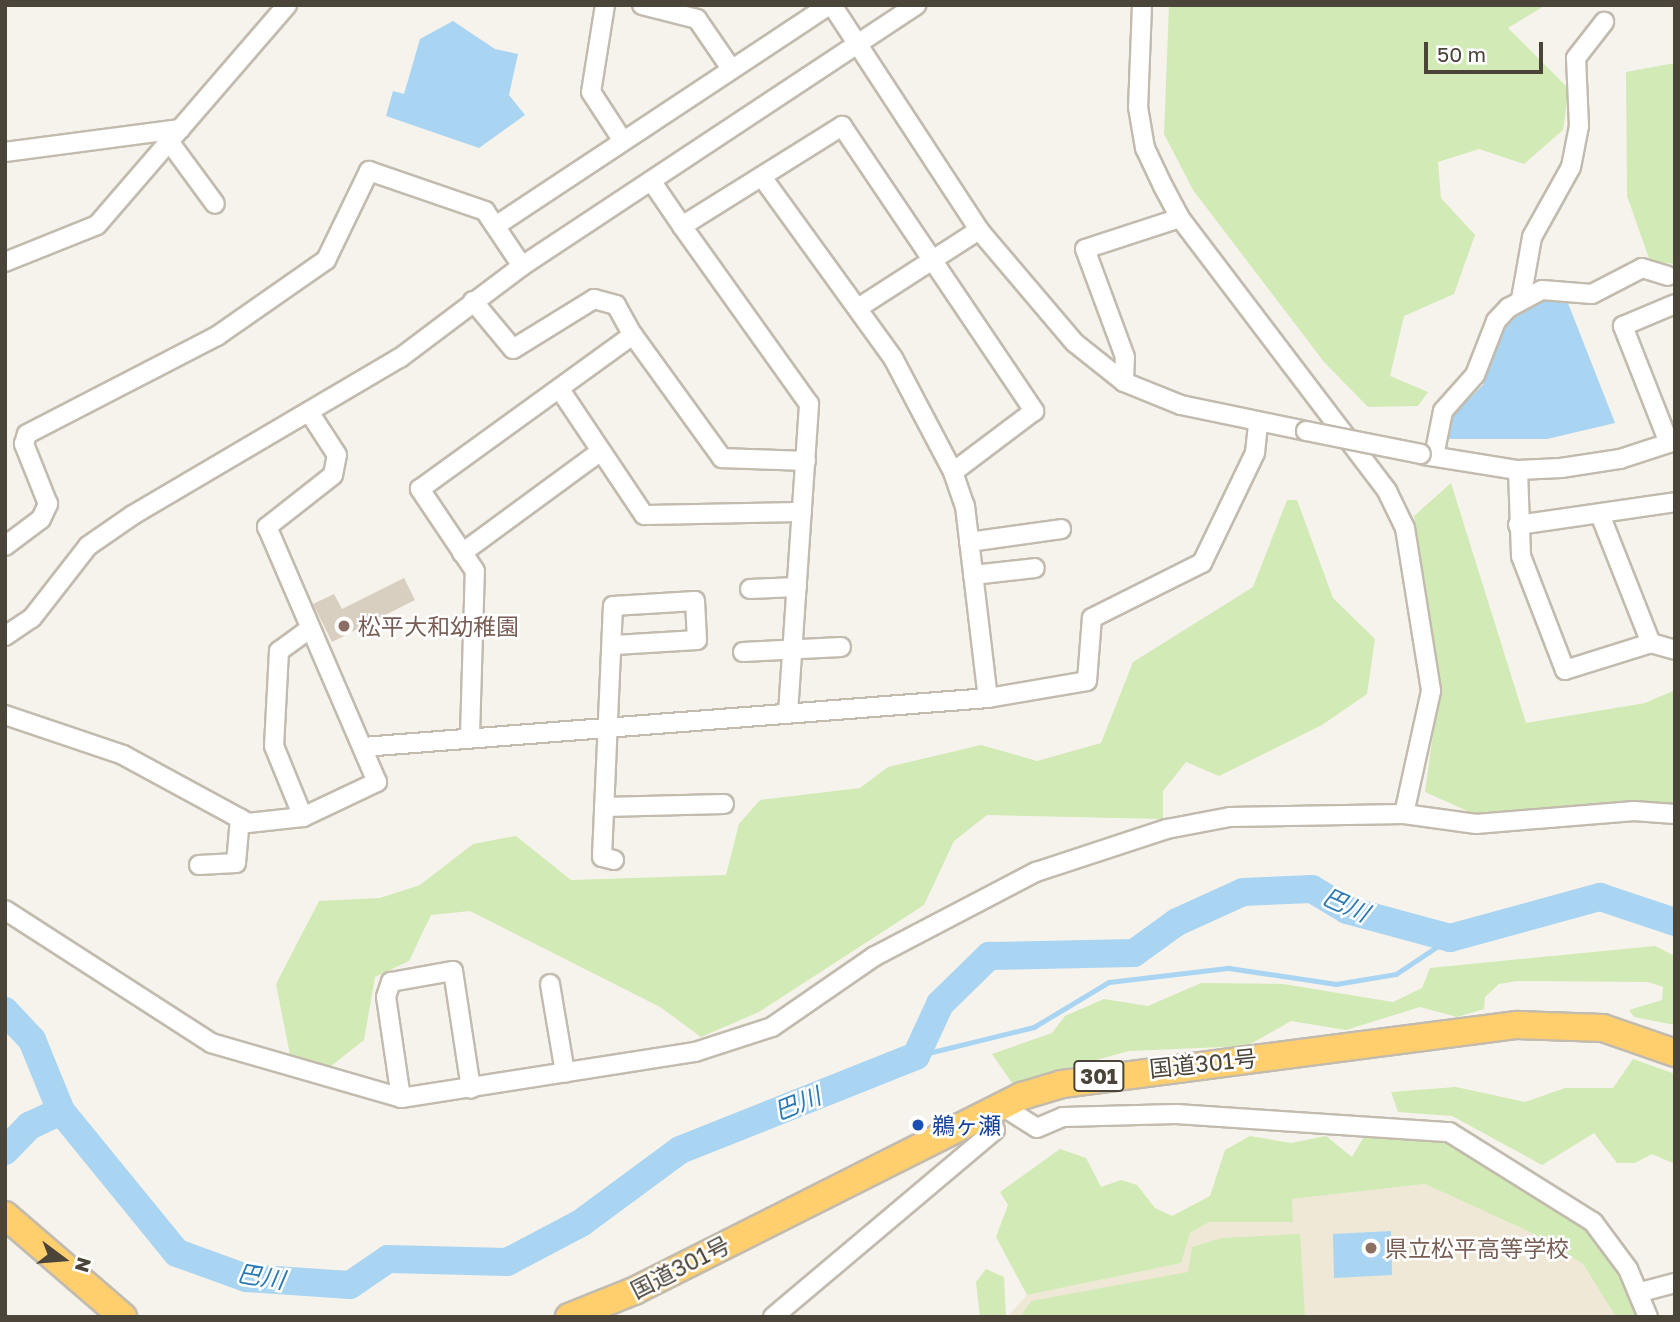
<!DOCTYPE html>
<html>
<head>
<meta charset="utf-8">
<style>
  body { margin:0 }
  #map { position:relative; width:1680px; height:1322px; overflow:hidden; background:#f6f3ec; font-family:"Golos Text","Noto Sans JP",sans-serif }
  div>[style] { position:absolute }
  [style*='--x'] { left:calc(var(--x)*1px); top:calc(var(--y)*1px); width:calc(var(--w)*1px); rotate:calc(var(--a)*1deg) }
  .education>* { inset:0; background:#efe8d6 }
  .green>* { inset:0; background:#d2eab5 }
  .water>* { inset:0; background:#a9d4f2 }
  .stream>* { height:4.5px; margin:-2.25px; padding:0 2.25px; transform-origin:2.25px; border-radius:2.25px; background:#a9d4f2 }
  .river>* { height:28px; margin:-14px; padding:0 14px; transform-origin:14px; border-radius:14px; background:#a9d4f2 }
  .building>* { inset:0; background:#d8cfc1 }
  .roads { filter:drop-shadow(2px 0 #c2bbae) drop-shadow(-2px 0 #c2bbae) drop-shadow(0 2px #c2bbae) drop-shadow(0 -2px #c2bbae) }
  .minor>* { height:18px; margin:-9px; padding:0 9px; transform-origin:9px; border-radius:9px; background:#fff }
  .highway>* { height:26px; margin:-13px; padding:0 13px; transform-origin:13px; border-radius:13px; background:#ffcf6e }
  .bridges { filter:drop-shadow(2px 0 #c2bbae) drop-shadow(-2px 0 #c2bbae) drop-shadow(0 2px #c2bbae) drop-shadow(0 -2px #c2bbae) }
  .minor-bridge>* { height:18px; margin:-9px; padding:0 9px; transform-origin:9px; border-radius:9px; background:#fff }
  .dots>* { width:19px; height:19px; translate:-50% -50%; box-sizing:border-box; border:4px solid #fff; border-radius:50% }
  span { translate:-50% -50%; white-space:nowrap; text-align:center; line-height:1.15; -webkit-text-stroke:5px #fff; paint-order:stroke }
  .shield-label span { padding:2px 5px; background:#fff; border:2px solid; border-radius:5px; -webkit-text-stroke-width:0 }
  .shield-label { font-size:21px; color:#4b4439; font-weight:700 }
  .education-label { font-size:23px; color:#785e54 }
  .left { translate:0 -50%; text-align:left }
  .street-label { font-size:23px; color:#4b4439 }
  .transit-label { font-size:23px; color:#164399 }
  .water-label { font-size:24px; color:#2e7ab2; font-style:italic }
  .frame { position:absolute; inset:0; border:7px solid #4b4439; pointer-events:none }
  .north { position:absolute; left:28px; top:1224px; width:70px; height:70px; -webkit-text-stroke:5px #fff; paint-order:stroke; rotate:106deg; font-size:19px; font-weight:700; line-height:28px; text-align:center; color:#4b4439 }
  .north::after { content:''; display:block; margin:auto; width:24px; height:32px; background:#4b4439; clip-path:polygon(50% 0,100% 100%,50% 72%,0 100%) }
  .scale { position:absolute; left:1424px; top:42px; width:119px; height:32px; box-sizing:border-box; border:4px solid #4b4439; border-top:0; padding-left:9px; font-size:21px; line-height:24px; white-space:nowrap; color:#4b4439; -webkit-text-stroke:5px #fff; paint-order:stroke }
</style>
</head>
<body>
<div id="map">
  <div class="education">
    <i style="clip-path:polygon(1425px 1184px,1534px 1234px,1583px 1264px,1616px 1317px,1007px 1317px,1027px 1295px,1180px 1263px,1190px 1233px,1209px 1222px,1293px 1222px,1292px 1199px)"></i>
  </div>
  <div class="green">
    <i style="clip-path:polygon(1169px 5px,1546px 5px,1508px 28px,1569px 89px,1563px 130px,1524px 164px,1479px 149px,1438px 162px,1441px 198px,1475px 235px,1454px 294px,1404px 316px,1390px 376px,1428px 392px,1418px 406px,1368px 407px,1324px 362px,1193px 190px,1164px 134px)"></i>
    <i style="clip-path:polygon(1675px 63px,1675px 264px,1650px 261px,1627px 196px,1626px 72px)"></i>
    <i style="clip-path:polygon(1451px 483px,1526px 723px,1645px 703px,1675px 690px,1675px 808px,1474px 814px,1425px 792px,1440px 684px,1414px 516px)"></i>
    <i style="clip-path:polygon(1287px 500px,1297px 500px,1333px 598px,1375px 639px,1367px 694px,1322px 725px,1219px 776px,1186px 762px,1163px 791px,1163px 819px,987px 815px,954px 841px,924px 905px,759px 1012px,701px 1037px,660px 1007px,470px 911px,431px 915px,409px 961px,375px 977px,364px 1040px,326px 1070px,291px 1060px,276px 984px,319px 901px,380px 898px,420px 885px,473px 844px,516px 836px,571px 880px,726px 875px,739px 824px,760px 800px,860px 788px,888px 767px,981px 745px,1037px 761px,1101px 743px,1133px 662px,1253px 587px)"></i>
    <i style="clip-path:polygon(1655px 946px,1675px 956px,1675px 1025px,1634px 1017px,1629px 1010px,1662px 1000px,1663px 987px,1648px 982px,1517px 981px,1499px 984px,1485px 997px,1484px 1009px,1457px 1017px,1420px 1007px,1346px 1030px,1291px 1021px,1247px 1046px,1129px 1051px,1012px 1083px,992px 1054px,1052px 1033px,1065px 1016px,1104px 999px,1148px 1006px,1201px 983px,1283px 984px,1393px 1002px,1422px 988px,1430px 968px)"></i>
    <i style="clip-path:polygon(1633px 1059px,1675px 1074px,1675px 1164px,1652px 1154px,1635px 1163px,1617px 1163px,1594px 1133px,1542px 1165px,1452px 1116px,1398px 1112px,1391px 1092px,1456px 1087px,1525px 1102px,1565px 1088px,1613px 1088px)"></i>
    <i style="clip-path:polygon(1367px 1132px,1449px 1138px,1591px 1229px,1623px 1273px,1640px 1317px,1616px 1317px,1583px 1264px,1534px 1234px,1425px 1184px,1292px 1199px,1293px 1222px,1209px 1222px,1190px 1233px,1181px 1263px,1027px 1295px,996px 1237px,1008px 1205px,1000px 1192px,1060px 1149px,1086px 1158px,1101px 1187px,1121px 1180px,1137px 1185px,1155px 1208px,1172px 1216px,1210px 1196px,1225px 1150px,1250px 1136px,1291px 1143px,1326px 1136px,1352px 1157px)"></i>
    <i style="clip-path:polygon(1300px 1234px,1305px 1317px,1020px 1317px,1031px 1301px,1188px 1272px,1192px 1247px,1222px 1238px)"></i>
    <i style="clip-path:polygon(986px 1269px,1004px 1277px,1006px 1317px,980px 1317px,976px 1282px)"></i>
  </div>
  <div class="water">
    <i style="clip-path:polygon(453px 21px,495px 49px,518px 54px,509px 95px,525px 115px,479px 148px,386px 116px,393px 91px,404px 94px,420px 39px)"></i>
    <i style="clip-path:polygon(1566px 298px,1615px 423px,1547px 439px,1446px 439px,1450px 418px,1483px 385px,1503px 322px,1538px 302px)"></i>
    <i style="clip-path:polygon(1391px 1231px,1392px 1275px,1334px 1278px,1333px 1234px)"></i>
  </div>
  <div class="stream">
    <i style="--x:916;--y:1056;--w:122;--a:-13.8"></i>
    <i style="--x:1034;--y:1027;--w:87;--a:-31"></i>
    <i style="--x:1109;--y:982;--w:121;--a:-6.7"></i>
    <i style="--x:1229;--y:968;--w:108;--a:8.5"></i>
    <i style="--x:1336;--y:984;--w:61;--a:-9.5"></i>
    <i style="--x:1396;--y:974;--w:65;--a:-33.7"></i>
  </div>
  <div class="river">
    <i style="--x:5;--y:1011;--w:40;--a:47"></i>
    <i style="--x:32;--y:1040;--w:77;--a:67.8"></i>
    <i style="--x:61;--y:1111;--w:183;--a:50.8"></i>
    <i style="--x:177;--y:1253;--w:73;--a:19.9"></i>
    <i style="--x:246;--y:1278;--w:104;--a:3.9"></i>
    <i style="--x:350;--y:1285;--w:46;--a:-34.4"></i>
    <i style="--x:388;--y:1259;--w:119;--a:1.4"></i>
    <i style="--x:507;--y:1262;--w:84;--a:-27.8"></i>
    <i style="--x:581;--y:1223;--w:123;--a:-36.4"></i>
    <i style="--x:680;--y:1150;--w:254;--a:-21.7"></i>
    <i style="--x:916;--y:1056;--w:57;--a:-65.2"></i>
    <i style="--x:940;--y:1004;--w:69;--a:-44.4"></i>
    <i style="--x:989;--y:956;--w:145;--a:-1.2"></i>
    <i style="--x:1134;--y:953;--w:53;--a:-35.8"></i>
    <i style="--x:1177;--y:922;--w:72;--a:-24.4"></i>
    <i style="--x:1243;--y:892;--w:69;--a:-2.5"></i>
    <i style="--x:1312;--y:889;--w:41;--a:31"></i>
    <i style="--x:1347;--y:910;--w:107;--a:15.2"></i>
    <i style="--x:1450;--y:938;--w:156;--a:-15.3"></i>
    <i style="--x:1600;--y:897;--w:79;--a:18.4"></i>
    <i style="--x:5;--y:1151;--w:35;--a:-46"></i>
    <i style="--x:29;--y:1126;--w:35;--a:-25"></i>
  </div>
  <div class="building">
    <i style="clip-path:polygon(404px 578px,415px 600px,332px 642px,313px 604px,334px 594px,342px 609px)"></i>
  </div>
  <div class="roads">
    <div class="minor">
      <i style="--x:605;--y:5;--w:88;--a:99.1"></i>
      <i style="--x:591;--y:92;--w:55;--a:56.9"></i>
      <i style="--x:642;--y:5;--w:57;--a:14.3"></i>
      <i style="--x:697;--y:19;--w:58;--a:55.5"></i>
      <i style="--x:832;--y:5;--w:269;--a:56.8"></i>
      <i style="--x:979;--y:230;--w:148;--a:49.7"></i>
      <i style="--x:1075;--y:343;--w:63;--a:38.5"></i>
      <i style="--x:1124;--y:382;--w:61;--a:22"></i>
      <i style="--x:1181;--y:405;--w:128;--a:11.7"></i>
      <i style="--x:1142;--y:5;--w:102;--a:92.2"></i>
      <i style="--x:1138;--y:107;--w:42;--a:80.3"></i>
      <i style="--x:1145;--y:148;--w:42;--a:64.7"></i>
      <i style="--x:1163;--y:186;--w:36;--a:62"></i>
      <i style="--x:1180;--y:218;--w:343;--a:52.8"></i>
      <i style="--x:1387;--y:491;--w:41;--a:64.1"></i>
      <i style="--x:1405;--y:528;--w:165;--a:80.9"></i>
      <i style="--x:1431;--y:691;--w:126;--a:102.4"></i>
      <i style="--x:171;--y:144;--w:74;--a:53.7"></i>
      <i style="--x:5;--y:152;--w:177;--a:-7.5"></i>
      <i style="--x:180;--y:129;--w:164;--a:-49.2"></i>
      <i style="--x:762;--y:177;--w:223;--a:54.1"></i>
      <i style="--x:893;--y:358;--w:129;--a:62.2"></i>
      <i style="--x:953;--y:472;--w:36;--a:71"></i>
      <i style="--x:965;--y:506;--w:193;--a:83.2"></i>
      <i style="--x:652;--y:182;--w:53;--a:55.7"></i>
      <i style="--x:497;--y:225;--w:398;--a:-33.5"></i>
      <i style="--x:5;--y:262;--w:99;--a:-21.9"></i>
      <i style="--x:97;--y:225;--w:127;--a:-49.2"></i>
      <i style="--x:1521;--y:299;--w:63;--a:-79.9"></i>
      <i style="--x:1532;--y:237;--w:80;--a:-60.9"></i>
      <i style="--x:1571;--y:167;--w:42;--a:-79"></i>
      <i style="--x:1579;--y:126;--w:68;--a:-92.5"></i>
      <i style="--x:1576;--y:58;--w:46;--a:-52.1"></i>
      <i style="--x:473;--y:301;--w:62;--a:50.2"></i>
      <i style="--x:513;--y:349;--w:95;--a:-31.7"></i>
      <i style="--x:594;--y:299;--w:23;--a:15"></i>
      <i style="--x:616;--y:305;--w:37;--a:61"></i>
      <i style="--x:858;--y:308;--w:144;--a:-32.8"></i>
      <i style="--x:1124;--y:382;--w:25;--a:-88"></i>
      <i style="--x:1125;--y:357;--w:115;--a:-110.3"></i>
      <i style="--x:1085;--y:249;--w:100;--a:-18.1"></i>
      <i style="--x:561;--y:391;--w:149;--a:56.2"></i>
      <i style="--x:644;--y:515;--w:158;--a:-1.1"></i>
      <i style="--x:1669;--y:443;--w:126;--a:-111.5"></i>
      <i style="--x:1623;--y:326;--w:56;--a:-22.9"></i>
      <i style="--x:1424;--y:455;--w:95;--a:9.1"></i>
      <i style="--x:1518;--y:470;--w:43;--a:-2.7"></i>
      <i style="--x:1561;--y:468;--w:60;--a:-8.7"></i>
      <i style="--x:1620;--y:459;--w:58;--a:-18.1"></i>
      <i style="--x:1434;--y:456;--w:46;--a:-78.7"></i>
      <i style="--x:1443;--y:411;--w:48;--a:-48.4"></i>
      <i style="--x:1475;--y:375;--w:58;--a:-68.7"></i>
      <i style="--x:1496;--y:321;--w:18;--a:-47"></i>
      <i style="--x:1508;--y:308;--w:38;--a:-28"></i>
      <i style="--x:1542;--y:290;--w:50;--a:4.6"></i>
      <i style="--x:1592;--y:294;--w:56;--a:-27.5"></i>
      <i style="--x:1642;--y:268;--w:27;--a:17"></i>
      <i style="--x:1518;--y:470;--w:86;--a:88"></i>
      <i style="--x:1521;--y:556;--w:122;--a:68.9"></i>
      <i style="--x:1565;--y:670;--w:90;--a:-17.4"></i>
      <i style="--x:1651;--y:643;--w:25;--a:16"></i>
      <i style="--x:1601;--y:517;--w:136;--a:68.4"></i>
      <i style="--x:1518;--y:525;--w:159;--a:-8.3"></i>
      <i style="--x:969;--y:542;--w:93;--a:-8"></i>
      <i style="--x:5;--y:546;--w:45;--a:-36.9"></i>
      <i style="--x:41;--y:519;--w:17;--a:-65"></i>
      <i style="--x:48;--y:504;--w:65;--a:-111.8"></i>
      <i style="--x:24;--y:444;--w:10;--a:-73"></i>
      <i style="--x:27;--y:434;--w:214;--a:-27.3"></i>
      <i style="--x:217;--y:336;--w:133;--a:-34.9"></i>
      <i style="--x:326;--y:260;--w:99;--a:-64.2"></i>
      <i style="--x:369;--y:171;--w:123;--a:19"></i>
      <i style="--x:485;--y:211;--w:66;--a:56.1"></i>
      <i style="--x:462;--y:553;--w:172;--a:-36.3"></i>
      <i style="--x:973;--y:575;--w:62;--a:-6.4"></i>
      <i style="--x:750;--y:589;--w:47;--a:-2.4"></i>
      <i style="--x:308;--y:630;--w:36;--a:144"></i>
      <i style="--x:279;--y:651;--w:95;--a:93"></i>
      <i style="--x:274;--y:746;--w:77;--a:67.8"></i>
      <i style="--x:303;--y:817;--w:82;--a:-25.3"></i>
      <i style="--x:377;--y:782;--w:278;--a:-113.3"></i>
      <i style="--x:267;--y:527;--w:84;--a:-38.2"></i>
      <i style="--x:333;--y:475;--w:20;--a:-79"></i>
      <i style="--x:337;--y:455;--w:48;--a:-123"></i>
      <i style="--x:5;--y:636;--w:32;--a:-34"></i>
      <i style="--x:32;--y:618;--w:91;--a:-52.1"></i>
      <i style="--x:88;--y:546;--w:55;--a:-34.6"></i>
      <i style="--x:133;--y:515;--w:310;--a:-30.5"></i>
      <i style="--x:400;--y:358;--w:153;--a:-37"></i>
      <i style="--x:522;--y:266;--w:473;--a:-33.5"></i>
      <i style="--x:743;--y:652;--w:98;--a:-2.9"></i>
      <i style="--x:788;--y:713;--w:310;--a:-86.1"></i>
      <i style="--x:809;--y:404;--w:219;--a:-125.5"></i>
      <i style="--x:682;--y:226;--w:189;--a:-32"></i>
      <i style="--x:842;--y:126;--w:344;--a:56"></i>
      <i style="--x:1034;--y:411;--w:101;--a:143"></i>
      <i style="--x:5;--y:715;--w:125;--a:18.7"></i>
      <i style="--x:123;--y:755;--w:142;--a:28.5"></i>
      <i style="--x:248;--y:823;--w:55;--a:-6.2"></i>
      <i style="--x:470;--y:735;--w:164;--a:-88.3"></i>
      <i style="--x:475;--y:571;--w:99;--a:-123.9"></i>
      <i style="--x:420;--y:489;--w:263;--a:-35.9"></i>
      <i style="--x:633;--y:335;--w:152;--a:54.1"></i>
      <i style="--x:722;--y:458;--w:84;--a:2"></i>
      <i style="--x:363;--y:747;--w:627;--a:-4.48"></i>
      <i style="--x:988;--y:698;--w:100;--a:-9.7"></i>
      <i style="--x:1087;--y:681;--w:63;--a:-85.5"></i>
      <i style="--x:1092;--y:618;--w:123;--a:-26.6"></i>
      <i style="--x:1202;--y:563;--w:122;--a:-64.3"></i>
      <i style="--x:1255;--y:453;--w:27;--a:-84"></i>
      <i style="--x:604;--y:807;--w:120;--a:-1.4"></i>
      <i style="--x:614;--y:860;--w:12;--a:-166"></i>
      <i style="--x:602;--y:857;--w:251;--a:-87.5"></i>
      <i style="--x:613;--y:606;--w:82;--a:-3.5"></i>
      <i style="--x:695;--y:601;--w:39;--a:87"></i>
      <i style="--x:697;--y:640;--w:82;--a:176.5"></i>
      <i style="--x:199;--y:865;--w:37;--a:-3"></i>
      <i style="--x:236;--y:863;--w:45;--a:-84.9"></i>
      <i style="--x:5;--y:910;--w:245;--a:32.8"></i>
      <i style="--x:211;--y:1043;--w:198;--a:16.1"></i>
      <i style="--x:401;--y:1098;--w:298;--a:-8.9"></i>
      <i style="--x:695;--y:1052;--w:81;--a:-18"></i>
      <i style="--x:772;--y:1027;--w:125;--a:-34.6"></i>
      <i style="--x:875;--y:956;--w:182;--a:-27.6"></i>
      <i style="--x:1036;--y:872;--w:138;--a:-18.2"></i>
      <i style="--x:1167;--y:829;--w:64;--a:-10.8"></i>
      <i style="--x:1230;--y:817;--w:174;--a:-1"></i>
      <i style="--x:1404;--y:814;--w:73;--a:7.9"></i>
      <i style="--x:1476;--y:824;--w:159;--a:-4.7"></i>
      <i style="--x:1634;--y:811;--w:41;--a:4.2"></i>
      <i style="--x:550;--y:984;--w:90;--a:80.4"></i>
      <i style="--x:401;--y:1098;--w:102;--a:-98.4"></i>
      <i style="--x:386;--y:997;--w:16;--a:-72"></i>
      <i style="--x:391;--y:982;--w:63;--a:-10.1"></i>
      <i style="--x:453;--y:971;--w:119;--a:81.3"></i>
      <i style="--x:1002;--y:1106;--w:41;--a:32.2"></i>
      <i style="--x:1037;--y:1128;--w:28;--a:-23"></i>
      <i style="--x:1063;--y:1117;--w:113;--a:-1.5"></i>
      <i style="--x:1176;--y:1114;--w:274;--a:3.8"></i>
      <i style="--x:1449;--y:1132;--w:170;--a:32"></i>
      <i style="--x:1593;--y:1222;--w:59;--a:53.3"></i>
      <i style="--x:1628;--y:1269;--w:52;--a:67.4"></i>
      <i style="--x:1641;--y:1292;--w:35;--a:-15"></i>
      <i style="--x:773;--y:1317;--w:290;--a:-40.1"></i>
      <i style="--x:995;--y:1130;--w:18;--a:-112"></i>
    </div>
    <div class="highway">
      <i style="--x:5;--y:1215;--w:156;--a:40.8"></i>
      <i style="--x:569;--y:1317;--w:70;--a:-21.8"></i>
      <i style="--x:634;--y:1291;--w:434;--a:-26.7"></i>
      <i style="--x:1022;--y:1096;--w:42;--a:-16.7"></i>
      <i style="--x:1062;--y:1084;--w:459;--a:-7.4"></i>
      <i style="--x:1517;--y:1025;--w:86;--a:2"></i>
      <i style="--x:1603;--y:1028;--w:76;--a:19.1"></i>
    </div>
  </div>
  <div class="bridges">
    <div class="minor-bridge">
      <i style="--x:1306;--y:431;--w:117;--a:11.3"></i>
    </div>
  </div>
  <div class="dots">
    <i style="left:344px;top:626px;background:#8d6e63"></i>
    <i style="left:918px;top:1125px;background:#1a4fb4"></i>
    <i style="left:1371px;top:1248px;background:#8d6e63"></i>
  </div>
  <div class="shield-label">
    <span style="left:1099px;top:1076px">301</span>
  </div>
  <div class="education-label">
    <span class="left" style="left:358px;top:626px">松平大和幼稚園</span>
    <span class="left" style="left:1385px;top:1248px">県立松平高等学校</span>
  </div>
  <div class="street-label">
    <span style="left:1203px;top:1063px;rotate:-6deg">国道301号</span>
    <span style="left:680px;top:1267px;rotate:-27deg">国道301号</span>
  </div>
  <div class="transit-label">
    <span class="left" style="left:932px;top:1125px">鵜ヶ瀬</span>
  </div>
  <div class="water-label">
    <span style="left:1346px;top:904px;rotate:24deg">巴川</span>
    <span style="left:797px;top:1103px;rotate:-22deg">巴川</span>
    <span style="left:261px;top:1276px;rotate:9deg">巴川</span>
  </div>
  <div class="frame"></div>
  <div class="north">N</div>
  <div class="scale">50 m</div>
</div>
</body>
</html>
